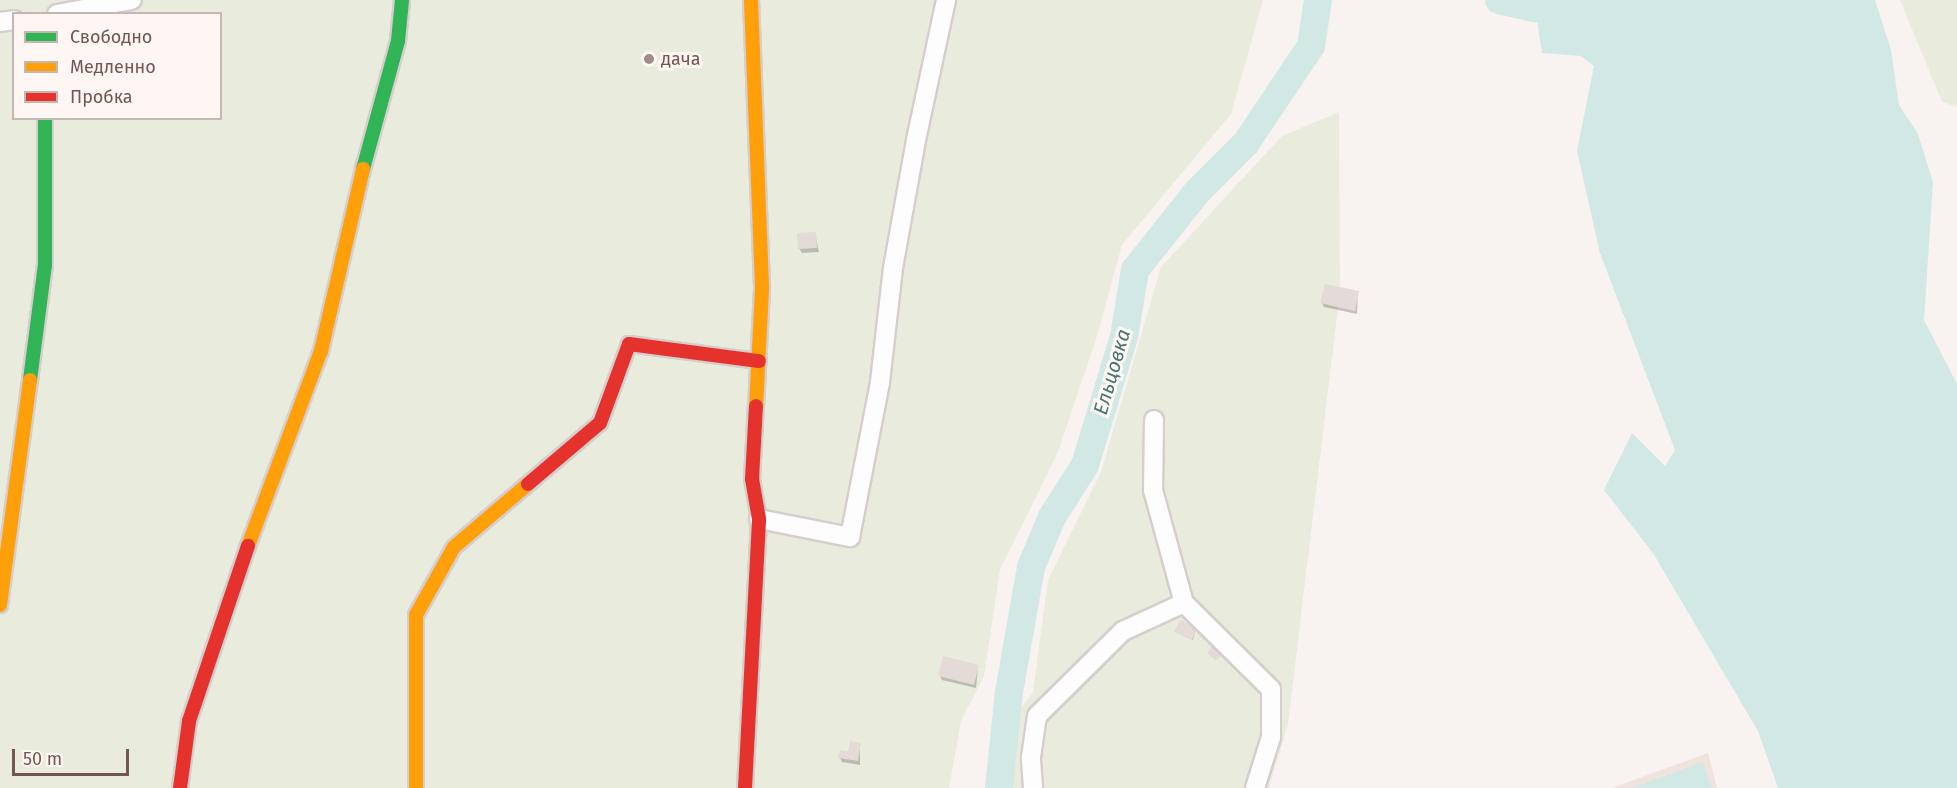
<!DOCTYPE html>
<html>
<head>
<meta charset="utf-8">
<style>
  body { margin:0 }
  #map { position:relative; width:1957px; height:788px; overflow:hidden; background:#f8f2f0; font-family:"Fira Sans",sans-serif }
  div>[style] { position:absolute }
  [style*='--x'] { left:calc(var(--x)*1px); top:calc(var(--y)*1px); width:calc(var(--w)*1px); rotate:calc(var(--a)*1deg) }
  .residential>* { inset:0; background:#f0e3de }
  .green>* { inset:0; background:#e9ecdc }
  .water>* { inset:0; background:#d2e8e5 }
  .shadow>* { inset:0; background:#0003 }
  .river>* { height:28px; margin:-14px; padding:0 14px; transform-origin:14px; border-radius:14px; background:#d2e8e5 }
  .building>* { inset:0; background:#e4dad7 }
  .roads { filter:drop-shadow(2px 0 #d6cecc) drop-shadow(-2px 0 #d6cecc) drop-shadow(0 2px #d6cecc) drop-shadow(0 -2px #d6cecc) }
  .street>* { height:18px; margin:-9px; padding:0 9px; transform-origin:9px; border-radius:9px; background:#fefdfd }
  .fast>* { height:14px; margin:-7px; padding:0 7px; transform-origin:7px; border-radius:7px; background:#30b455 }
  .slow>* { height:14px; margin:-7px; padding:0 7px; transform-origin:7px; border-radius:7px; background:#ff9f0a }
  .jam>* { height:14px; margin:-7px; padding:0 7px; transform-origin:7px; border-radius:7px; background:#e5322d }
  .dots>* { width:16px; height:16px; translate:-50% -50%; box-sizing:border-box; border:3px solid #fdf6f2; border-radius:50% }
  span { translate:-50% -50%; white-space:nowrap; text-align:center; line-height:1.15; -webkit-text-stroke:6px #fdf6f2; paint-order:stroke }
  .poi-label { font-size:18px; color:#745551 }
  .left { translate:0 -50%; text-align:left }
  .water-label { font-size:20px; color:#467674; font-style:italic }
  .legend { position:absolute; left:12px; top:12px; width:210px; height:108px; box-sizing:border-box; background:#fdf6f2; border:2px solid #c6b6b2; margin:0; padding:8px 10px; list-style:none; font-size:18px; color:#745551 }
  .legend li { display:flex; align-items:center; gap:12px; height:30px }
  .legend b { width:30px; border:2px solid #c6b6b2 }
  .scale { position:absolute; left:12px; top:749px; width:117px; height:27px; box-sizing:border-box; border:3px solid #745551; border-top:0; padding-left:8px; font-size:18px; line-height:21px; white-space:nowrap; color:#745551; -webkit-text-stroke:4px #fdf6f2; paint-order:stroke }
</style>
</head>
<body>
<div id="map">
  <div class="residential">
    <i style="clip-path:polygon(1708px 753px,1717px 788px,1612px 788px)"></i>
  </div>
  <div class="green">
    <i style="clip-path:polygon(evenodd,0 0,1263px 0,1231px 114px,1122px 245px,1097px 336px,1058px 452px,1000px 570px,984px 676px,961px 721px,949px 788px,0 788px,0 0,14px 14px,220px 14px,220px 118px,14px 118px,14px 14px)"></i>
    <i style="clip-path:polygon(1900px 0,1957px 0,1957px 107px,1942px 102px)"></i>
    <i style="clip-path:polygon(1339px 112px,1340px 291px,1288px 724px,1269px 788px,1010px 788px,1011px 722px,1033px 692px,1048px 580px,1101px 472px,1161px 267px,1282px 136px)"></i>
  </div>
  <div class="water">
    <i style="clip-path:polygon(1534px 0,1875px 0,1891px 50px,1899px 105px,1918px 134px,1933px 182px,1924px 320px,1957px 384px,1957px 788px,1778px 788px,1758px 731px,1653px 553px,1604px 490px,1632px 433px,1665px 466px,1675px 450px,1600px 253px,1577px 151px,1594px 66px,1581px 56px,1542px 53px)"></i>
    <i style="clip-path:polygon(1703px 762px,1712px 788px,1631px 788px)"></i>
  </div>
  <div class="shadow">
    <i style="clip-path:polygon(815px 234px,819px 252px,802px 253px,799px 248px)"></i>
    <i style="clip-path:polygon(1358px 292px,1357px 314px,1324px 307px,1322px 303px)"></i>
    <i style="clip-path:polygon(1196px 628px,1193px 640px,1176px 632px)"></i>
    <i style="clip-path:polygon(978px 666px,976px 688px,942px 680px,940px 676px)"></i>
    <i style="clip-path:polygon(860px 744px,860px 765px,842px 762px,840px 758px)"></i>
  </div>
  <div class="river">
    <i style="--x:1499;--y:0;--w:37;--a:13"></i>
    <i style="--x:1535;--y:8;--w:14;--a:-34"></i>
    <i style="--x:999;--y:788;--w:97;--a:-84.1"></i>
    <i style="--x:1009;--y:692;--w:127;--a:-80"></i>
    <i style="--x:1031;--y:567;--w:54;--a:-67.2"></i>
    <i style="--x:1052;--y:517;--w:62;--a:-57.6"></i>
    <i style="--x:1085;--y:465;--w:134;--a:-73.1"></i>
    <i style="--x:1124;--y:337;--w:68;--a:-80.7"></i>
    <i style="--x:1135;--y:270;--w:100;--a:-51.5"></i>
    <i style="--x:1197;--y:192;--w:69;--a:-45"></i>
    <i style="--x:1246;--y:143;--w:117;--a:-56.2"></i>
    <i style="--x:1311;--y:46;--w:47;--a:-81.3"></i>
  </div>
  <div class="building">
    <i style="clip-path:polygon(816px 232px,817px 248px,798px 249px,797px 233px)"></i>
    <i style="clip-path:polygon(1325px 284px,1359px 291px,1355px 311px,1320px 303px)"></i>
    <i style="clip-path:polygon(1180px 620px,1197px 627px,1192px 640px,1174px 632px)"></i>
    <i style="clip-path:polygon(1213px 646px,1222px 654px,1216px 661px,1207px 653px)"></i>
    <i style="clip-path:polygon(943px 656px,979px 665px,974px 685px,938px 676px)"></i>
    <i style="clip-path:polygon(850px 741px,861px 743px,858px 761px,838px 758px,840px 750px,848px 751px)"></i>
  </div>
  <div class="roads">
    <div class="street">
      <i style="--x:57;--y:14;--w:76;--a:-10.6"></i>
      <i style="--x:0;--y:22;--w:14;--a:-8"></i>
      <i style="--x:1154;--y:420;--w:70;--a:90.8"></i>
      <i style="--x:1153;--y:490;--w:117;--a:74.7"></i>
      <i style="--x:1184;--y:603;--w:122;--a:44.7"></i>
      <i style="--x:1271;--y:689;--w:48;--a:90"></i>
      <i style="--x:1271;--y:737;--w:53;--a:107.4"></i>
      <i style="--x:759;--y:519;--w:93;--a:11.2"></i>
      <i style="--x:850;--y:537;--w:158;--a:-79"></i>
      <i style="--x:880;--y:382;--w:115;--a:-83.5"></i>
      <i style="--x:893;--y:268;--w:130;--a:-79.8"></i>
      <i style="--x:916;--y:140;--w:143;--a:-77.9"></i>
      <i style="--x:1033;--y:788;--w:31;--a:-94"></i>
      <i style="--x:1031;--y:757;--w:41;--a:-81.7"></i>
      <i style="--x:1037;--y:716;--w:121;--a:-44.7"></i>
      <i style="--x:1123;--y:631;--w:67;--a:-24.7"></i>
    </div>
    <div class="fast">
      <i style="--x:363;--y:169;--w:133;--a:-74.7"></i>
      <i style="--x:398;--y:41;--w:41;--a:-84.4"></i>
      <i style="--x:30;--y:380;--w:116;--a:-82.6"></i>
      <i style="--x:45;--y:265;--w:147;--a:-90"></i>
    </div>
    <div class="slow">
      <i style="--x:751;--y:0;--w:289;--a:87.8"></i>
      <i style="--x:762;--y:289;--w:117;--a:92.9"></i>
      <i style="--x:248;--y:546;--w:208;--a:-69.5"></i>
      <i style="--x:321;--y:351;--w:187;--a:-77"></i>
      <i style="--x:0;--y:605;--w:227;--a:-82.4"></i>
      <i style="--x:416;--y:788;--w:173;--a:-90"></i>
      <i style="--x:416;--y:615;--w:78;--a:-60.8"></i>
      <i style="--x:454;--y:547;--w:97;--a:-40.4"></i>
    </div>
    <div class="jam">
      <i style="--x:528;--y:484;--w:94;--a:-40.3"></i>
      <i style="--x:600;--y:423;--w:84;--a:-69.8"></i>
      <i style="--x:629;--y:344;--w:131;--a:7.5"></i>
      <i style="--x:180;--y:788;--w:68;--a:-82.3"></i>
      <i style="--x:189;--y:721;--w:185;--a:-71.4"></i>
      <i style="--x:745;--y:788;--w:269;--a:-87"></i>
      <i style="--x:759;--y:519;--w:41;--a:-99.9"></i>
      <i style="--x:752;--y:479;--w:73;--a:-86.9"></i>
    </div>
  </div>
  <div class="dots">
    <i style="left:649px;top:59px;background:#a28c89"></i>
  </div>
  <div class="poi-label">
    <span class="left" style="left:661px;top:59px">дача</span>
  </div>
  <div class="water-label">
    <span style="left:1112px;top:372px;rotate:-74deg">Ельцовка</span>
  </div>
  <ul class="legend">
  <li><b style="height:8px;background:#30b455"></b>Свободно</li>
  <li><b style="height:8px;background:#ff9f0a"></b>Медленно</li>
  <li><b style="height:8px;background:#e5322d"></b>Пробка</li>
  </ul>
  <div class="scale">50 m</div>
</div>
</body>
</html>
